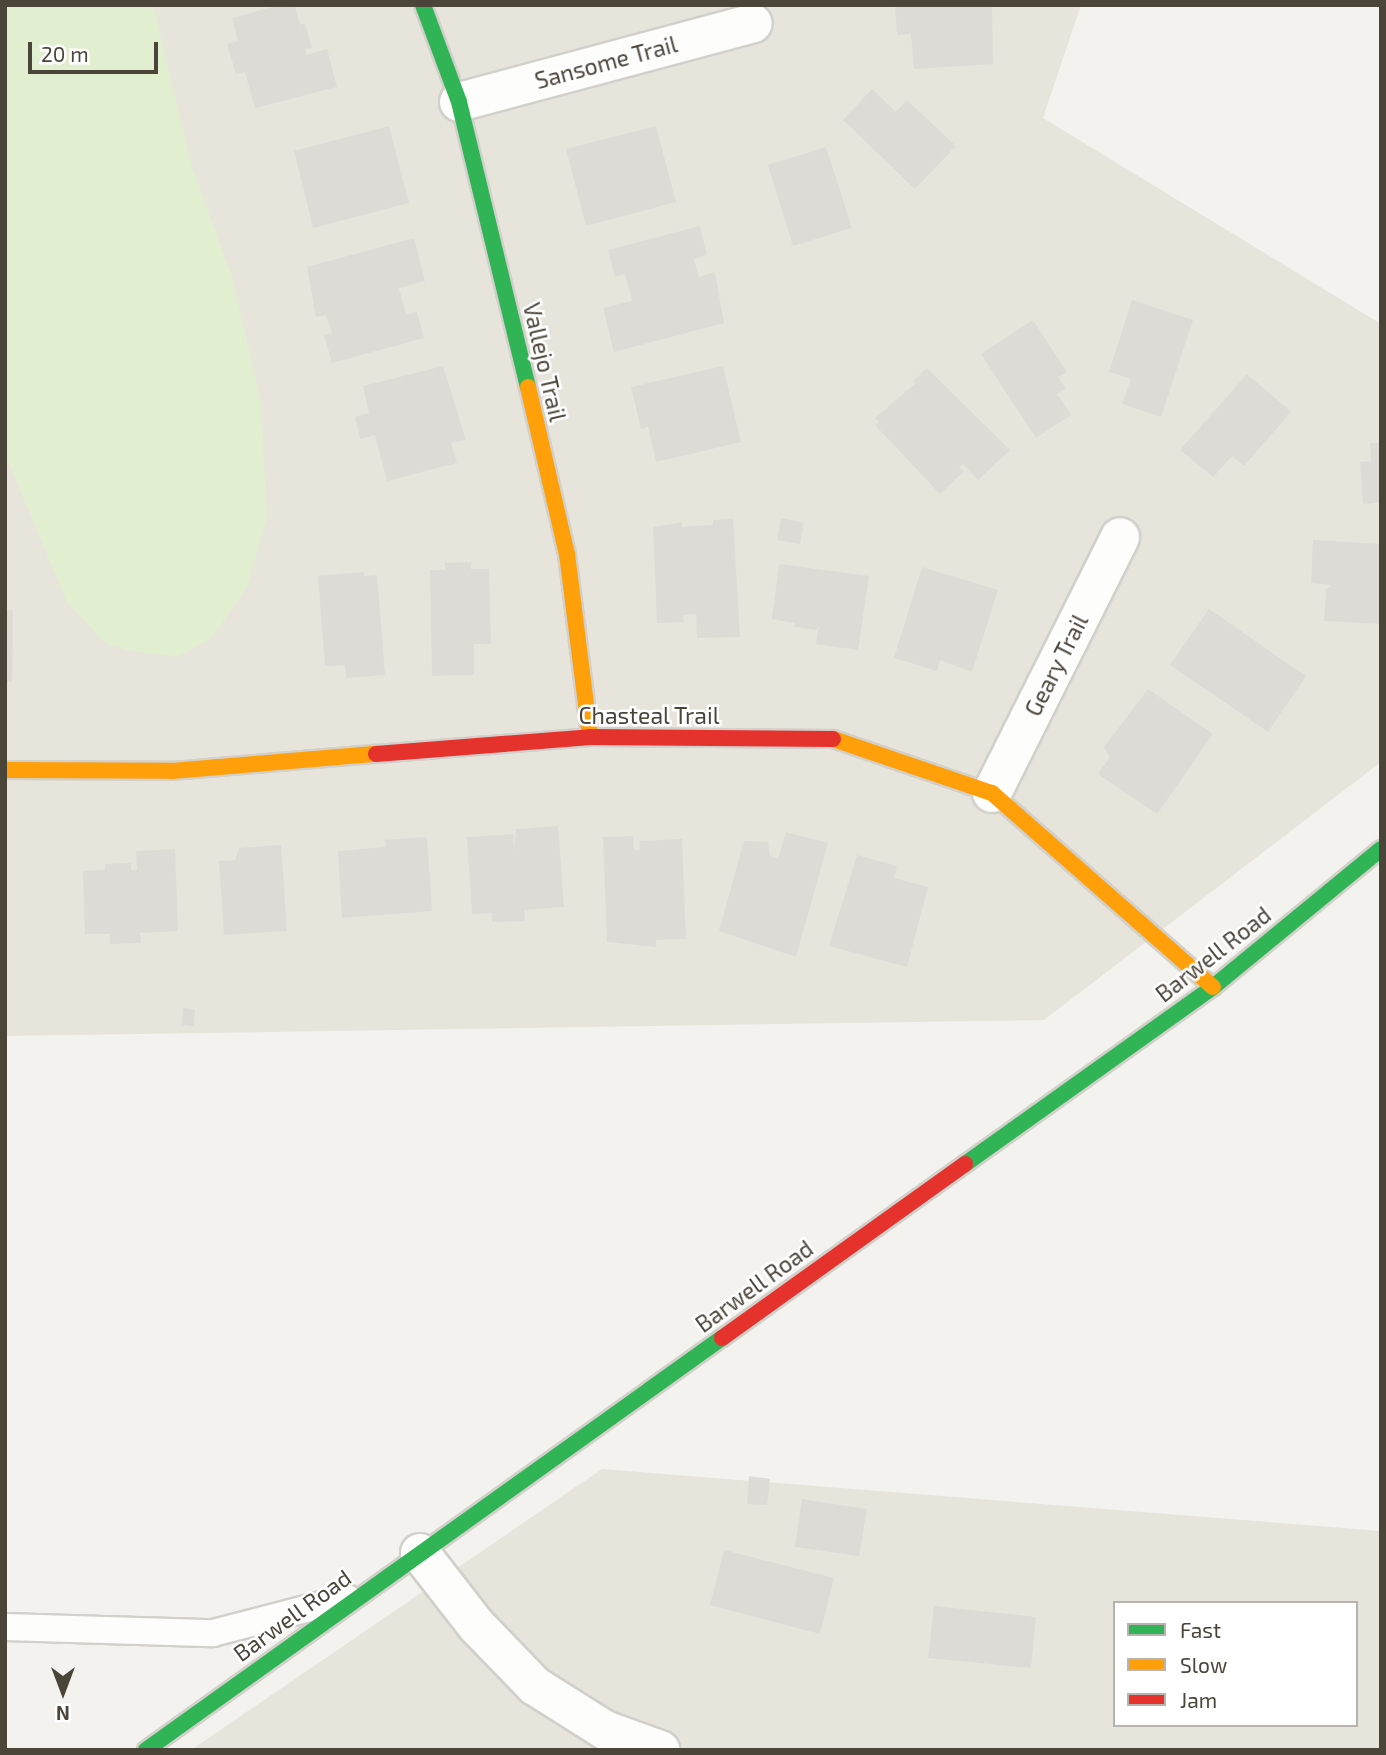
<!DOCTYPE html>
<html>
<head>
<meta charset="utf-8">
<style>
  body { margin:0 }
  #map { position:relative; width:1386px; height:1755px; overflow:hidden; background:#f4f2ee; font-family:"Exo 2",sans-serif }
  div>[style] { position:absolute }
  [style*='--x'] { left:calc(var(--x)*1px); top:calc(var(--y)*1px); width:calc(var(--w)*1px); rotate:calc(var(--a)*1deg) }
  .residential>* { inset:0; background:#e7e4dc }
  .green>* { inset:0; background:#e1eecf }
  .building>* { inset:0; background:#dedbd6 }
  .roads { filter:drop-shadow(2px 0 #d2d0cb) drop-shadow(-2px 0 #d2d0cb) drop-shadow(0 2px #d2d0cb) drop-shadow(0 -2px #d2d0cb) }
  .lane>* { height:26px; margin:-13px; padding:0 13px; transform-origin:13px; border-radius:13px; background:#fdfdfc }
  .street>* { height:38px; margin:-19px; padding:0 19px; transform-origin:19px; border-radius:19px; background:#fdfdfc }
  .fast>* { height:16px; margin:-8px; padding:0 8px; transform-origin:8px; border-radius:8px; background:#30b455 }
  .slow>* { height:16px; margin:-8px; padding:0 8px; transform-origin:8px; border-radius:8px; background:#ff9f0a }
  .jam>* { height:16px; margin:-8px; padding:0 8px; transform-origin:8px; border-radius:8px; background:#e5322d }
  span { translate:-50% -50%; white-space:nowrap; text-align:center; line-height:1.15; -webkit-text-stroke:5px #fff; paint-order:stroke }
  .street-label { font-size:23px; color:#4b4439 }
  .frame { position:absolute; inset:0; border:7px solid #4b4439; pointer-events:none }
  .legend { position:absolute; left:1113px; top:1601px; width:245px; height:126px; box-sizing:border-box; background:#fff; border:2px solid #b7b4b0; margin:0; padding:9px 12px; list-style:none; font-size:21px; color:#4b4439 }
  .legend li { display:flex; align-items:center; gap:14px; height:35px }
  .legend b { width:35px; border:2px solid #b7b4b0 }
  .north { position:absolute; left:28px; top:1657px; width:70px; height:70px; -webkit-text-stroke:5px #fff; paint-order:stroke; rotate:180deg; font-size:19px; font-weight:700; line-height:28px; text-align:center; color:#4b4439 }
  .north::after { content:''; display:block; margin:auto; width:24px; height:32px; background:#4b4439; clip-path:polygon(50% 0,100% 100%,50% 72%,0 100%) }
  .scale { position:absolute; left:28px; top:42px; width:130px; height:32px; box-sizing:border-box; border:4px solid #4b4439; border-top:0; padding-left:9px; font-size:21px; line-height:24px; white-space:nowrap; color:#4b4439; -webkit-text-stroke:5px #fff; paint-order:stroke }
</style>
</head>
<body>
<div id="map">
  <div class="residential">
    <i style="clip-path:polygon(5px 5px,1081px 5px,1043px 118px,1381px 324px,1381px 762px,1044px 1020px,5px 1036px)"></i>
    <i style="clip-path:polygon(evenodd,602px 1469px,1381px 1531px,1381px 1750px,191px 1750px,602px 1469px,1115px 1603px,1356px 1603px,1356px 1725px,1115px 1725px,1115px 1603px)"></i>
  </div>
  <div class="green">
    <i style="clip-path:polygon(5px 5px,153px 5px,192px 166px,233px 280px,261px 402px,267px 517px,247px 587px,211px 639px,177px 657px,127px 650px,104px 642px,67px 602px,5px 454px)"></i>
  </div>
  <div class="building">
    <i style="clip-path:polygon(280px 5px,295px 5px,300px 25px,305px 23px,312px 48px,305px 49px,306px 55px,327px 49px,337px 87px,255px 108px,245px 72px,236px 74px,227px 44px,238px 41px,232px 18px)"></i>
    <i style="clip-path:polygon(895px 5px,992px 5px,993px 64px,914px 69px,911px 34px,897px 35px)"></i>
    <i style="clip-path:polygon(872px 89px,896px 112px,907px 100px,956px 146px,915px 189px,843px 120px)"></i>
    <i style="clip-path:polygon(389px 126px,409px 203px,313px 228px,294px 151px)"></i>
    <i style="clip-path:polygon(656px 126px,676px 202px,586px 226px,566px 149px)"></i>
    <i style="clip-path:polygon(826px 147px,852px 228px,793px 246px,768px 165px)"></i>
    <i style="clip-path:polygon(700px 226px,707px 255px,694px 259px,699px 277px,715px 272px,724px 323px,614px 352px,603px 308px,632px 301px,625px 274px,615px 277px,608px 250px)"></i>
    <i style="clip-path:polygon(414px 238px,425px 281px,399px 288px,406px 315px,417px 312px,424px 338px,332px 363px,324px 335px,332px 333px,326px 315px,316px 317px,307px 267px)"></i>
    <i style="clip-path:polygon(1132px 300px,1193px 320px,1161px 417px,1122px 404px,1131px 379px,1109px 372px)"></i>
    <i style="clip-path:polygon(1033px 320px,1067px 372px,1058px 377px,1066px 389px,1057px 394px,1071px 415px,1036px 438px,981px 354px)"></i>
    <i style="clip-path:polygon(443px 366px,466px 440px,451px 443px,457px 463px,387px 481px,375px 435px,360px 439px,355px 417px,369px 413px,363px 386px)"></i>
    <i style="clip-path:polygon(723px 366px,741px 442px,656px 462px,648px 427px,641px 429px,631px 387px)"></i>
    <i style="clip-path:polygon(927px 368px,1010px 450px,978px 480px,963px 464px,959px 468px,964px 471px,940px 494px,875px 425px,879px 422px,875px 418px,915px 384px,913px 381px)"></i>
    <i style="clip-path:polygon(1247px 374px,1291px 412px,1244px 466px,1232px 456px,1213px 477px,1180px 450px)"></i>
    <i style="clip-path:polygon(1370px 443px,1381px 443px,1381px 502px,1363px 504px,1360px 462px,1371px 461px)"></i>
    <i style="clip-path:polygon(781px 518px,804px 523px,800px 544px,777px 540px)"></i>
    <i style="clip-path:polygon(733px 519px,740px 637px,697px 638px,696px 614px,683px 615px,684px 622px,657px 623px,653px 527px,682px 522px,682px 527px,713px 525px,713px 520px)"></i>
    <i style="clip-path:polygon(1313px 540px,1381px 544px,1381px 624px,1324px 621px,1326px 590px,1331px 585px,1311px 583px)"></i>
    <i style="clip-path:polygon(471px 562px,471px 569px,489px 569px,491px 644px,474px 644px,474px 675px,432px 676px,430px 570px,445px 570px,445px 563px)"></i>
    <i style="clip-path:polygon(779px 564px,869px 576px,858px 650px,816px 644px,819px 626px,816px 630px,795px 627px,795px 623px,772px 619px)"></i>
    <i style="clip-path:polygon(922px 567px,998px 590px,972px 672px,940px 660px,937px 671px,894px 658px)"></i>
    <i style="clip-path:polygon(364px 572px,364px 576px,377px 575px,385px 675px,346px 678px,345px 665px,325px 666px,318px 576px)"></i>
    <i style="clip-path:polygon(1209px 609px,1306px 676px,1268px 732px,1170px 665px)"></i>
    <i style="clip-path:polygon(5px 610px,13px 610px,12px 682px,5px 682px)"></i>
    <i style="clip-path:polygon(1148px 689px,1213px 734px,1157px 814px,1098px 774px,1110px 757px,1104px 747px)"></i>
    <i style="clip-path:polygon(558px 826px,564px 907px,524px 910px,525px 921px,492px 922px,492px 913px,472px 914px,467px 837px,513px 834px,514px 851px,516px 829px)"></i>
    <i style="clip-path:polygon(786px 832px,828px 843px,796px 957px,719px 931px,744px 841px,768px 842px,770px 856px,778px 859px)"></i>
    <i style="clip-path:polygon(633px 836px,634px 850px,640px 850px,639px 841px,682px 839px,686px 939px,656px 940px,656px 947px,607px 942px,603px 837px)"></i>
    <i style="clip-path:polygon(427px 837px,432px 911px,342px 918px,338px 851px,386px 847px,385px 840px)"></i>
    <i style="clip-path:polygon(281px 845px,287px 931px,224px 935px,219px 861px,235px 860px,239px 848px)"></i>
    <i style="clip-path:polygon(175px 849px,178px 931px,140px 933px,141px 943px,110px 944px,110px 934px,85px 934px,83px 871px,105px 870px,105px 864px,131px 863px,131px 870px,137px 870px,136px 851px)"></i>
    <i style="clip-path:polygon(857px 855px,897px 866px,894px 878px,928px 887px,907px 967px,829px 946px)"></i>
    <i style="clip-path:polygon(183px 1008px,195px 1009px,194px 1026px,182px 1025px)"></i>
    <i style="clip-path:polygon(749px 1476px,770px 1479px,767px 1505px,747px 1504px)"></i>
    <i style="clip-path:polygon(802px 1499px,867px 1509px,859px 1556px,795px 1547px)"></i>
    <i style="clip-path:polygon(724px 1550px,834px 1578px,820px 1634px,710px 1605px)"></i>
    <i style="clip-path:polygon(934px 1606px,1036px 1617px,1031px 1668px,928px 1658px)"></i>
  </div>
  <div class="roads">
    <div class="lane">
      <i style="--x:5;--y:1627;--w:208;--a:1.7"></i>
      <i style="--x:213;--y:1633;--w:139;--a:-14.5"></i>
    </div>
    <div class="street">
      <i style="--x:459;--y:102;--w:304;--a:-15"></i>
      <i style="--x:992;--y:793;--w:286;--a:-63.4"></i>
      <i style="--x:420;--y:1553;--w:91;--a:52.1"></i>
      <i style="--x:476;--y:1625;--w:85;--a:46"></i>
      <i style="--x:535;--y:1686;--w:83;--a:32.2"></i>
      <i style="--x:605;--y:1730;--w:59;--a:20"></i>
    </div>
    <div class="fast">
      <i style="--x:423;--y:5;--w:103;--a:69.6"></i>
      <i style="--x:459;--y:102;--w:293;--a:76.4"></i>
      <i style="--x:965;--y:1164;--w:305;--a:-35.5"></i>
      <i style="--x:1213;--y:987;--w:217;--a:-39.4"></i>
      <i style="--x:146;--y:1750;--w:708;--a:-35.58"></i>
    </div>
    <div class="slow">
      <i style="--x:528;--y:387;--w:171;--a:76.9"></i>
      <i style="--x:567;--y:554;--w:184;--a:82.8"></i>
      <i style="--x:833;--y:739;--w:168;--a:18.8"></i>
      <i style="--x:992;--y:793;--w:294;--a:41.3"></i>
      <i style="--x:5;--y:770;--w:167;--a:0.3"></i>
      <i style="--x:172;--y:771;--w:205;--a:-4.8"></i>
    </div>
    <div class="jam">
      <i style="--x:376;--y:754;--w:215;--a:-4.5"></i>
      <i style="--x:590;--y:737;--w:243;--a:0.5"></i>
      <i style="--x:722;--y:1338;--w:299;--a:-35.6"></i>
    </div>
  </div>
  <div class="street-label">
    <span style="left:606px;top:62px;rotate:-15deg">Sansome Trail</span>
    <span style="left:545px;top:362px;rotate:77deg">Vallejo Trail</span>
    <span style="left:1056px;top:665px;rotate:-63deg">Geary Trail</span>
    <span style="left:649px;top:715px">Chasteal Trail</span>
    <span style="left:1213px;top:954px;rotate:-38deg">Barwell Road</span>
    <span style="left:754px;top:1286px;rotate:-36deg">Barwell Road</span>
    <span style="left:292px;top:1615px;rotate:-36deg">Barwell Road</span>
  </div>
  <div class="frame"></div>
  <ul class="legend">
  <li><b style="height:9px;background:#30b455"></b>Fast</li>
  <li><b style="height:9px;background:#ff9f0a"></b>Slow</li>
  <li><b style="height:9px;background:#e5322d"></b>Jam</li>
  </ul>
  <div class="north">N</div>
  <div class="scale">20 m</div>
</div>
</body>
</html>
